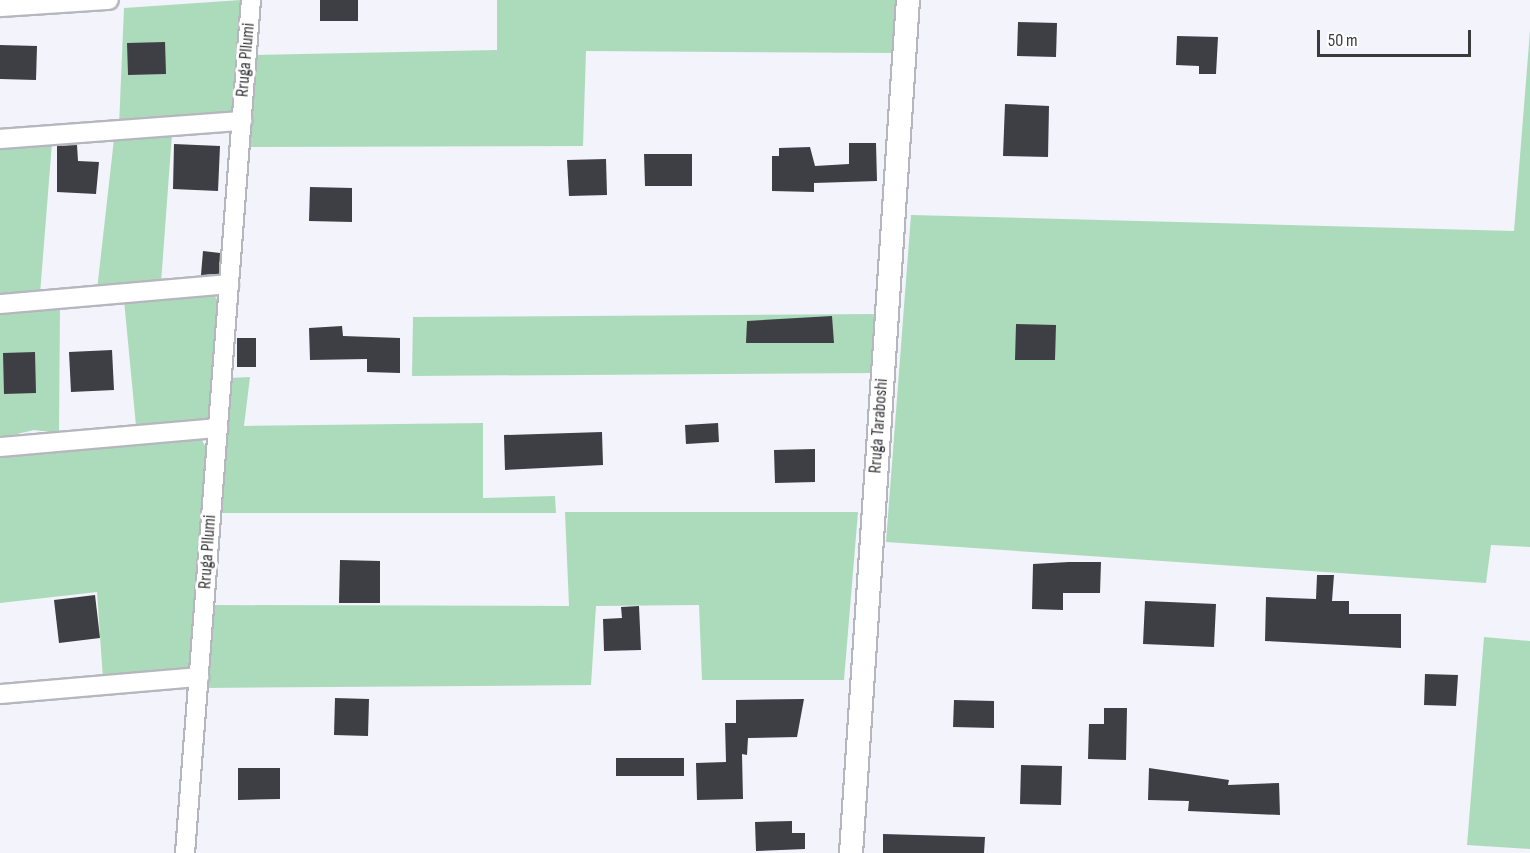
<!DOCTYPE html>
<html>
<head>
<meta charset="utf-8">
<style>
  body { margin:0 }
  #map { position:relative; width:1530px; height:853px; overflow:hidden; background:#f3f3fb; font-family:"Sofia Sans Condensed",sans-serif }
  div>[style] { position:absolute }
  [style*='--x'] { left:calc(var(--x)*1px); top:calc(var(--y)*1px); width:calc(var(--w)*1px); rotate:calc(var(--a)*1deg) }
  .green>* { inset:0; background:#acdbbb }
  .building>* { inset:0; background:#3e3f45 }
  .roads { filter:drop-shadow(2px 0 #b6b7be) drop-shadow(-2px 0 #b6b7be) drop-shadow(0 2px #b6b7be) drop-shadow(0 -2px #b6b7be) }
  .minor>* { height:18px; margin:-9px; padding:0 9px; transform-origin:9px; border-radius:9px; background:#fff }
  .tertiary>* { height:22px; margin:-11px; padding:0 11px; transform-origin:11px; border-radius:11px; background:#fff }
  span { translate:-50% -50%; white-space:nowrap; text-align:center; line-height:1.15; -webkit-text-stroke:6px #fff; paint-order:stroke }
  .street-label { font-size:18px; color:#3a3a3d }
  .scale { position:absolute; left:1317px; top:30px; width:154px; height:27px; box-sizing:border-box; border:3px solid #3a3a3d; border-top:0; padding-left:8px; font-size:18px; line-height:21px; white-space:nowrap; color:#3a3a3d; -webkit-text-stroke:4px #fff; paint-order:stroke }
</style>
</head>
<body>
<div id="map">
  <div class="green">
    <i style="clip-path:polygon(241px 0,231px 117px,119px 126px,124px 8px)"></i>
    <i style="clip-path:polygon(497px 0,898px 0,896px 53px,586px 51px,583px 146px,246px 147px,253px 55px,497px 50px)"></i>
    <i style="clip-path:polygon(1530px 31px,1530px 547px,1491px 545px,1486px 583px,886px 542px,911px 215px,1514px 231px)"></i>
    <i style="clip-path:polygon(172px 134px,161px 283px,97px 290px,114px 139px)"></i>
    <i style="clip-path:polygon(52px 143px,40px 294px,0 298px,0 148px)"></i>
    <i style="clip-path:polygon(210px 292px,218px 300px,210px 415px,205px 420px,136px 426px,124px 300px)"></i>
    <i style="clip-path:polygon(60px 307px,59px 433px,34px 430px,0 438px,0 312px)"></i>
    <i style="clip-path:polygon(879px 314px,876px 373px,412px 376px,413px 317px)"></i>
    <i style="clip-path:polygon(250px 377px,244px 426px,483px 423px,483px 498px,555px 496px,556px 513px,219px 513px,228px 378px)"></i>
    <i style="clip-path:polygon(200px 437px,208px 451px,189px 668px,103px 679px,97px 592px,0 603px,0 452px)"></i>
    <i style="clip-path:polygon(565px 512px,858px 512px,844px 680px,702px 680px,699px 605px,596px 606px,591px 685px,204px 688px,211px 605px,569px 606px)"></i>
    <i style="clip-path:polygon(1484px 637px,1530px 641px,1530px 849px,1467px 845px)"></i>
  </div>
  <div class="building">
    <i style="clip-path:polygon(320px 0,358px 0,358px 21px,320px 21px)"></i>
    <i style="clip-path:polygon(1018px 22px,1057px 23px,1056px 57px,1017px 56px)"></i>
    <i style="clip-path:polygon(1177px 36px,1218px 37px,1216px 74px,1199px 74px,1199px 66px,1176px 65px)"></i>
    <i style="clip-path:polygon(165px 42px,166px 74px,128px 75px,127px 43px)"></i>
    <i style="clip-path:polygon(0 45px,37px 46px,36px 80px,0 79px)"></i>
    <i style="clip-path:polygon(1005px 104px,1049px 106px,1048px 157px,1003px 156px)"></i>
    <i style="clip-path:polygon(849px 143px,876px 143px,877px 181px,814px 183px,814px 192px,772px 191px,772px 156px,779px 156px,779px 148px,810px 147px,815px 166px,849px 164px)"></i>
    <i style="clip-path:polygon(174px 144px,220px 146px,218px 191px,173px 189px)"></i>
    <i style="clip-path:polygon(77px 145px,78px 161px,99px 162px,96px 194px,57px 192px,57px 146px)"></i>
    <i style="clip-path:polygon(644px 154px,692px 154px,692px 186px,645px 186px)"></i>
    <i style="clip-path:polygon(606px 159px,607px 195px,569px 196px,567px 160px)"></i>
    <i style="clip-path:polygon(310px 187px,352px 188px,352px 222px,309px 221px)"></i>
    <i style="clip-path:polygon(203px 251px,220px 253px,219px 274px,201px 275px)"></i>
    <i style="clip-path:polygon(832px 316px,834px 343px,746px 343px,747px 321px)"></i>
    <i style="clip-path:polygon(1016px 324px,1056px 325px,1055px 360px,1015px 360px)"></i>
    <i style="clip-path:polygon(342px 326px,343px 336px,400px 338px,400px 373px,367px 372px,367px 359px,310px 360px,309px 328px)"></i>
    <i style="clip-path:polygon(237px 338px,256px 338px,256px 367px,237px 367px)"></i>
    <i style="clip-path:polygon(112px 350px,114px 390px,71px 392px,69px 352px)"></i>
    <i style="clip-path:polygon(35px 352px,36px 393px,4px 394px,3px 353px)"></i>
    <i style="clip-path:polygon(718px 423px,719px 442px,686px 444px,685px 425px)"></i>
    <i style="clip-path:polygon(602px 432px,603px 465px,505px 470px,504px 435px)"></i>
    <i style="clip-path:polygon(815px 449px,815px 482px,775px 483px,774px 450px)"></i>
    <i style="clip-path:polygon(340px 560px,380px 561px,380px 603px,339px 603px)"></i>
    <i style="clip-path:polygon(1069px 562px,1101px 562px,1100px 593px,1063px 593px,1063px 610px,1032px 609px,1033px 564px)"></i>
    <i style="clip-path:polygon(1317px 575px,1334px 575px,1332px 601px,1349px 601px,1349px 614px,1401px 614px,1401px 648px,1265px 641px,1266px 597px,1316px 599px)"></i>
    <i style="clip-path:polygon(95px 595px,100px 638px,59px 643px,54px 600px)"></i>
    <i style="clip-path:polygon(1145px 601px,1216px 604px,1214px 647px,1143px 644px)"></i>
    <i style="clip-path:polygon(639px 606px,641px 650px,604px 651px,603px 619px,622px 618px,621px 607px)"></i>
    <i style="clip-path:polygon(1425px 674px,1458px 675px,1456px 706px,1424px 705px)"></i>
    <i style="clip-path:polygon(335px 698px,369px 699px,368px 736px,334px 735px)"></i>
    <i style="clip-path:polygon(804px 699px,797px 737px,748px 738px,747px 755px,742px 754px,743px 799px,697px 800px,696px 763px,726px 762px,725px 723px,736px 723px,736px 700px)"></i>
    <i style="clip-path:polygon(954px 700px,994px 701px,994px 728px,953px 727px)"></i>
    <i style="clip-path:polygon(1104px 708px,1127px 708px,1126px 760px,1088px 759px,1089px 724px,1104px 724px)"></i>
    <i style="clip-path:polygon(616px 758px,684px 758px,684px 776px,616px 776px)"></i>
    <i style="clip-path:polygon(1021px 765px,1062px 766px,1061px 805px,1020px 804px)"></i>
    <i style="clip-path:polygon(238px 768px,280px 768px,280px 799px,238px 800px)"></i>
    <i style="clip-path:polygon(1149px 768px,1229px 780px,1228px 785px,1279px 783px,1280px 815px,1188px 811px,1189px 801px,1148px 800px)"></i>
    <i style="clip-path:polygon(792px 821px,792px 833px,805px 833px,805px 849px,756px 851px,755px 822px)"></i>
    <i style="clip-path:polygon(883px 834px,985px 837px,984px 853px,883px 853px)"></i>
  </div>
  <div class="roads">
    <div class="minor">
      <i style="--x:0;--y:7;--w:109;--a:-3.7"></i>
      <i style="--x:0;--y:139;--w:243;--a:-4.3"></i>
      <i style="--x:0;--y:304;--w:230;--a:-5"></i>
      <i style="--x:0;--y:447;--w:219;--a:-5"></i>
      <i style="--x:0;--y:694;--w:200;--a:-4.9"></i>
      <i style="--x:185;--y:853;--w:856;--a:-85.58"></i>
    </div>
    <div class="tertiary">
      <i style="--x:851;--y:853;--w:855;--a:-86.18"></i>
    </div>
  </div>
  <div class="street-label">
    <span style="left:246px;top:60px;rotate:-85deg">Rruga Pllumi</span>
    <span style="left:879px;top:426px;rotate:-86deg">Rruga Taraboshi</span>
    <span style="left:208px;top:552px;rotate:-86deg">Rruga Pllumi</span>
  </div>
  <div class="scale">50 m</div>
</div>
</body>
</html>
